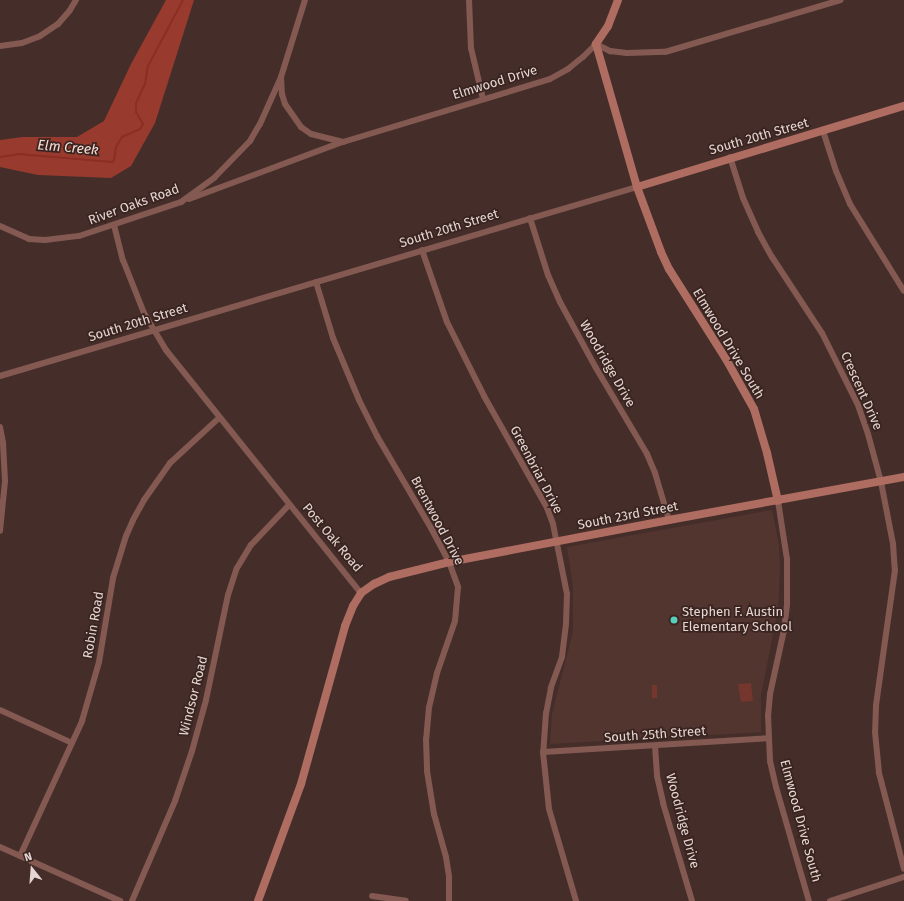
<!DOCTYPE html>
<html>
<head>
<meta charset="utf-8">
<style>
  body { margin:0 }
  #map { position:relative; width:904px; height:901px; overflow:hidden; background:#452e2a; font-family:"Fira Sans",sans-serif }
  div>[style] { position:absolute }
  [style*='--x'] { left:calc(var(--x)*1px); top:calc(var(--y)*1px); width:calc(var(--w)*1px); rotate:calc(var(--a)*1deg) }
  .built>* { inset:0; background:#533530 }
  .green>* { inset:0; background:#74362d }
  .forest>* { inset:0; background:#983a2d }
  .stream>* { height:2px; margin:-1px; padding:0 1px; transform-origin:1px; border-radius:1px; background:#8c2e23 }
  .street>* { height:6px; margin:-3px; padding:0 3px; transform-origin:3px; border-radius:3px; background:#845952 }
  .secondary>* { height:8px; margin:-4px; padding:0 4px; transform-origin:4px; border-radius:4px; background:#af6d61 }
  .dots>* { width:11px; height:11px; translate:-50% -50%; box-sizing:border-box; border:2px solid #3a2420; border-radius:50% }
  span { translate:-50% -50%; white-space:nowrap; text-align:center; line-height:1.15; -webkit-text-stroke:3.5px #3a2420; paint-order:stroke }
  .street-label { font-size:13px; color:#e5d6d3 }
  .poi-label { font-size:13px; color:#e5d6d3 }
  .left { translate:0 -50%; text-align:left }
  .water-label { font-size:14px; color:#f8dcd6; font-style:italic }
  .north { position:absolute; left:12px; top:849px; width:40px; height:40px; -webkit-text-stroke:3px #3a2420; paint-order:stroke; rotate:343deg; font-size:11px; font-weight:700; line-height:16px; text-align:center; color:#e5d6d3 }
  .north::after { content:''; display:block; margin:auto; width:14px; height:18px; background:#e5d6d3; clip-path:polygon(50% 0,100% 100%,50% 72%,0 100%) }
</style>
</head>
<body>
<div id="map">
  <div class="built">
    <i style="clip-path:polygon(772px 510px,779px 546px,780px 569px,778px 609px,761px 695px,761px 732px,550px 744px,552px 714px,573px 632px,573px 586px,567px 547px)"></i>
  </div>
  <div class="green">
    <i style="clip-path:polygon(751px 683px,753px 701px,741px 702px,738px 684px)"></i>
    <i style="clip-path:polygon(652px 685px,657px 685px,657px 698px,652px 698px)"></i>
  </div>
  <div class="forest">
    <i style="clip-path:polygon(166px 0,194px 0,155px 123px,131px 166px,111px 178px,38px 175px,0 167px,0 140px,23px 137px,77px 137px,104px 121px,131px 64px)"></i>
  </div>
  <div class="stream">
    <i style="--x:0;--y:157;--w:18;--a:-9"></i>
    <i style="--x:18;--y:154;--w:94;--a:4.9"></i>
    <i style="--x:112;--y:162;--w:3;--a:-45"></i>
    <i style="--x:114;--y:160;--w:13;--a:-81"></i>
    <i style="--x:116;--y:147;--w:12;--a:-59"></i>
    <i style="--x:122;--y:137;--w:20;--a:-24"></i>
    <i style="--x:140;--y:129;--w:6;--a:-59"></i>
    <i style="--x:143;--y:124;--w:14;--a:-120"></i>
    <i style="--x:136;--y:112;--w:9;--a:-90"></i>
    <i style="--x:136;--y:103;--w:21;--a:-65"></i>
    <i style="--x:145;--y:84;--w:18;--a:-81"></i>
    <i style="--x:148;--y:66;--w:75;--a:-62.1"></i>
  </div>
  <div class="street">
    <i style="--x:469;--y:0;--w:48;--a:87.6"></i>
    <i style="--x:471;--y:48;--w:52;--a:76.8"></i>
    <i style="--x:0;--y:46;--w:22;--a:-8"></i>
    <i style="--x:22;--y:43;--w:19;--a:-21"></i>
    <i style="--x:40;--y:36;--w:22;--a:-34"></i>
    <i style="--x:58;--y:24;--w:18;--a:-49"></i>
    <i style="--x:70;--y:10;--w:12;--a:-59"></i>
    <i style="--x:281;--y:77;--w:17;--a:87"></i>
    <i style="--x:282;--y:94;--w:10;--a:73"></i>
    <i style="--x:285;--y:104;--w:28;--a:55"></i>
    <i style="--x:301;--y:127;--w:12;--a:35"></i>
    <i style="--x:311;--y:134;--w:33;--a:14"></i>
    <i style="--x:343;--y:142;--w:216;--a:-16.9"></i>
    <i style="--x:550;--y:79;--w:21;--a:-29"></i>
    <i style="--x:568;--y:69;--w:19;--a:-39"></i>
    <i style="--x:583;--y:57;--w:18;--a:-45"></i>
    <i style="--x:596;--y:44;--w:16;--a:27"></i>
    <i style="--x:610;--y:51;--w:17;--a:7"></i>
    <i style="--x:627;--y:53;--w:38;--a:-2"></i>
    <i style="--x:665;--y:52;--w:183;--a:-16.5"></i>
    <i style="--x:823;--y:131;--w:42;--a:72"></i>
    <i style="--x:836;--y:171;--w:36;--a:67"></i>
    <i style="--x:850;--y:204;--w:102;--a:58.2"></i>
    <i style="--x:730;--y:157;--w:43;--a:72.4"></i>
    <i style="--x:743;--y:198;--w:37;--a:66"></i>
    <i style="--x:758;--y:232;--w:29;--a:61"></i>
    <i style="--x:772;--y:257;--w:91;--a:56.7"></i>
    <i style="--x:822;--y:333;--w:80;--a:63.4"></i>
    <i style="--x:858;--y:405;--w:31;--a:71"></i>
    <i style="--x:868;--y:434;--w:50;--a:74.8"></i>
    <i style="--x:881;--y:482;--w:63;--a:79"></i>
    <i style="--x:893;--y:544;--w:26;--a:86"></i>
    <i style="--x:895;--y:570;--w:137;--a:98"></i>
    <i style="--x:876;--y:706;--w:26;--a:92"></i>
    <i style="--x:875;--y:732;--w:41;--a:84.4"></i>
    <i style="--x:879;--y:773;--w:99;--a:75.4"></i>
    <i style="--x:189;--y:199;--w:163;--a:-20.4"></i>
    <i style="--x:530;--y:218;--w:60;--a:72.5"></i>
    <i style="--x:548;--y:275;--w:30;--a:66"></i>
    <i style="--x:560;--y:302;--w:75;--a:61.4"></i>
    <i style="--x:596;--y:368;--w:100;--a:59.3"></i>
    <i style="--x:647;--y:454;--w:21;--a:67"></i>
    <i style="--x:655;--y:473;--w:49;--a:73.4"></i>
    <i style="--x:114;--y:225;--w:36;--a:76"></i>
    <i style="--x:123;--y:260;--w:57;--a:68.4"></i>
    <i style="--x:144;--y:313;--w:43;--a:59.3"></i>
    <i style="--x:166;--y:350;--w:312;--a:51.3"></i>
    <i style="--x:0;--y:226;--w:32;--a:24"></i>
    <i style="--x:29;--y:239;--w:16;--a:4"></i>
    <i style="--x:45;--y:240;--w:34;--a:-7"></i>
    <i style="--x:79;--y:236;--w:108;--a:-18.4"></i>
    <i style="--x:181;--y:202;--w:41;--a:-36"></i>
    <i style="--x:214;--y:178;--w:52;--a:-45.8"></i>
    <i style="--x:250;--y:141;--w:20;--a:-60"></i>
    <i style="--x:260;--y:124;--w:51;--a:-65.9"></i>
    <i style="--x:281;--y:77;--w:81;--a:-72.7"></i>
    <i style="--x:422;--y:250;--w:76;--a:70.9"></i>
    <i style="--x:447;--y:322;--w:83;--a:63.4"></i>
    <i style="--x:484;--y:396;--w:129;--a:60.6"></i>
    <i style="--x:547;--y:508;--w:17;--a:69"></i>
    <i style="--x:553;--y:524;--w:71;--a:78.7"></i>
    <i style="--x:567;--y:594;--w:30;--a:92"></i>
    <i style="--x:566;--y:624;--w:33;--a:97"></i>
    <i style="--x:562;--y:657;--w:33;--a:110"></i>
    <i style="--x:551;--y:688;--w:25;--a:101"></i>
    <i style="--x:546;--y:713;--w:39;--a:94"></i>
    <i style="--x:543;--y:752;--w:57;--a:84"></i>
    <i style="--x:549;--y:809;--w:96;--a:73.6"></i>
    <i style="--x:316;--y:282;--w:59;--a:73.1"></i>
    <i style="--x:333;--y:338;--w:67;--a:67.2"></i>
    <i style="--x:359;--y:400;--w:40;--a:63.4"></i>
    <i style="--x:377;--y:436;--w:107;--a:59.6"></i>
    <i style="--x:431;--y:528;--w:38;--a:62"></i>
    <i style="--x:449;--y:562;--w:27;--a:70"></i>
    <i style="--x:458;--y:587;--w:34;--a:95"></i>
    <i style="--x:455;--y:621;--w:55;--a:109.1"></i>
    <i style="--x:437;--y:673;--w:35;--a:103"></i>
    <i style="--x:429;--y:707;--w:32;--a:95"></i>
    <i style="--x:426;--y:739;--w:32;--a:88"></i>
    <i style="--x:427;--y:771;--w:44;--a:80.8"></i>
    <i style="--x:434;--y:814;--w:45;--a:74.4"></i>
    <i style="--x:446;--y:857;--w:20;--a:81"></i>
    <i style="--x:449;--y:877;--w:24;--a:90"></i>
    <i style="--x:0;--y:376;--w:664;--a:-16.53"></i>
    <i style="--x:0;--y:427;--w:16;--a:79"></i>
    <i style="--x:3;--y:443;--w:38;--a:87"></i>
    <i style="--x:5;--y:481;--w:50;--a:95.7"></i>
    <i style="--x:778;--y:501;--w:59;--a:81.2"></i>
    <i style="--x:787;--y:559;--w:46;--a:90"></i>
    <i style="--x:787;--y:605;--w:25;--a:97"></i>
    <i style="--x:784;--y:630;--w:66;--a:102.3"></i>
    <i style="--x:770;--y:694;--w:21;--a:95"></i>
    <i style="--x:768;--y:715;--w:46;--a:87.5"></i>
    <i style="--x:770;--y:761;--w:27;--a:77"></i>
    <i style="--x:776;--y:787;--w:119;--a:73.9"></i>
    <i style="--x:0;--y:710;--w:79;--a:24.6"></i>
    <i style="--x:655;--y:746;--w:30;--a:86"></i>
    <i style="--x:657;--y:776;--w:28;--a:77"></i>
    <i style="--x:663;--y:803;--w:102;--a:73.5"></i>
    <i style="--x:543;--y:752;--w:226;--a:-3.5"></i>
    <i style="--x:0;--y:847;--w:132;--a:24.2"></i>
    <i style="--x:20;--y:856;--w:149;--a:-65.3"></i>
    <i style="--x:82;--y:721;--w:61;--a:-73.9"></i>
    <i style="--x:99;--y:662;--w:85;--a:-80.5"></i>
    <i style="--x:113;--y:578;--w:44;--a:-72.8"></i>
    <i style="--x:126;--y:536;--w:17;--a:-66"></i>
    <i style="--x:133;--y:520;--w:23;--a:-61"></i>
    <i style="--x:144;--y:500;--w:45;--a:-54.9"></i>
    <i style="--x:170;--y:463;--w:67;--a:-42.6"></i>
    <i style="--x:372;--y:896;--w:34;--a:8"></i>
    <i style="--x:132;--y:901;--w:109;--a:-66.7"></i>
    <i style="--x:175;--y:801;--w:53;--a:-71.2"></i>
    <i style="--x:192;--y:751;--w:53;--a:-74.6"></i>
    <i style="--x:206;--y:700;--w:107;--a:-78.2"></i>
    <i style="--x:228;--y:595;--w:28;--a:-72"></i>
    <i style="--x:237;--y:568;--w:27;--a:-59"></i>
    <i style="--x:251;--y:545;--w:55;--a:-46.5"></i>
    <i style="--x:830;--y:901;--w:78;--a:-18"></i>
  </div>
  <div class="secondary">
    <i style="--x:618;--y:0;--w:28;--a:111"></i>
    <i style="--x:608;--y:26;--w:22;--a:124"></i>
    <i style="--x:596;--y:44;--w:149;--a:74"></i>
    <i style="--x:637;--y:187;--w:69;--a:69.7"></i>
    <i style="--x:661;--y:252;--w:19;--a:65"></i>
    <i style="--x:669;--y:269;--w:107;--a:57.7"></i>
    <i style="--x:726;--y:359;--w:57;--a:60.8"></i>
    <i style="--x:754;--y:409;--w:46;--a:73.5"></i>
    <i style="--x:767;--y:453;--w:49;--a:77.1"></i>
    <i style="--x:637;--y:187;--w:279;--a:-16.9"></i>
    <i style="--x:258;--y:901;--w:125;--a:-69.8"></i>
    <i style="--x:301;--y:784;--w:164;--a:-74.4"></i>
    <i style="--x:345;--y:626;--w:22;--a:-68"></i>
    <i style="--x:353;--y:606;--w:15;--a:-58"></i>
    <i style="--x:361;--y:593;--w:16;--a:-35"></i>
    <i style="--x:374;--y:584;--w:17;--a:-25"></i>
    <i style="--x:389;--y:577;--w:62;--a:-14"></i>
    <i style="--x:449;--y:562;--w:224;--a:-10.8"></i>
    <i style="--x:669;--y:520;--w:239;--a:-10.4"></i>
  </div>
  <div class="dots">
    <i style="left:674px;top:620px;background:#5bcebb"></i>
  </div>
  <div class="street-label">
    <span style="left:495px;top:83px;rotate:-17deg">Elmwood Drive</span>
    <span style="left:759px;top:137px;rotate:-16deg">South 20th Street</span>
    <span style="left:134px;top:205px;rotate:-20deg">River Oaks Road</span>
    <span style="left:449px;top:229px;rotate:-17deg">South 20th Street</span>
    <span style="left:138px;top:323px;rotate:-17deg">South 20th Street</span>
    <span style="left:728px;top:344px;rotate:59deg">Elmwood Drive South</span>
    <span style="left:607px;top:364px;rotate:60deg">Woodridge Drive</span>
    <span style="left:861px;top:391px;rotate:66deg">Crescent Drive</span>
    <span style="left:536px;top:470px;rotate:62deg">Greenbriar Drive</span>
    <span style="left:628px;top:516px;rotate:-11deg">South 23rd Street</span>
    <span style="left:437px;top:521px;rotate:62deg">Brentwood Drive</span>
    <span style="left:332px;top:538px;rotate:50deg">Post Oak Road</span>
    <span style="left:94px;top:625px;rotate:-80deg">Robin Road</span>
    <span style="left:194px;top:696px;rotate:-76deg">Windsor Road</span>
    <span style="left:655px;top:735px;rotate:-4deg">South 25th Street</span>
    <span style="left:682px;top:821px;rotate:75deg">Woodridge Drive</span>
    <span style="left:800px;top:821px;rotate:75deg">Elmwood Drive South</span>
  </div>
  <div class="poi-label">
    <span class="left" style="left:682px;top:620px">Stephen F. Austin<br>Elementary School</span>
  </div>
  <div class="water-label">
    <span style="left:68px;top:148px;rotate:5deg">Elm Creek</span>
  </div>
  <div class="north">N</div>
</div>
</body>
</html>
